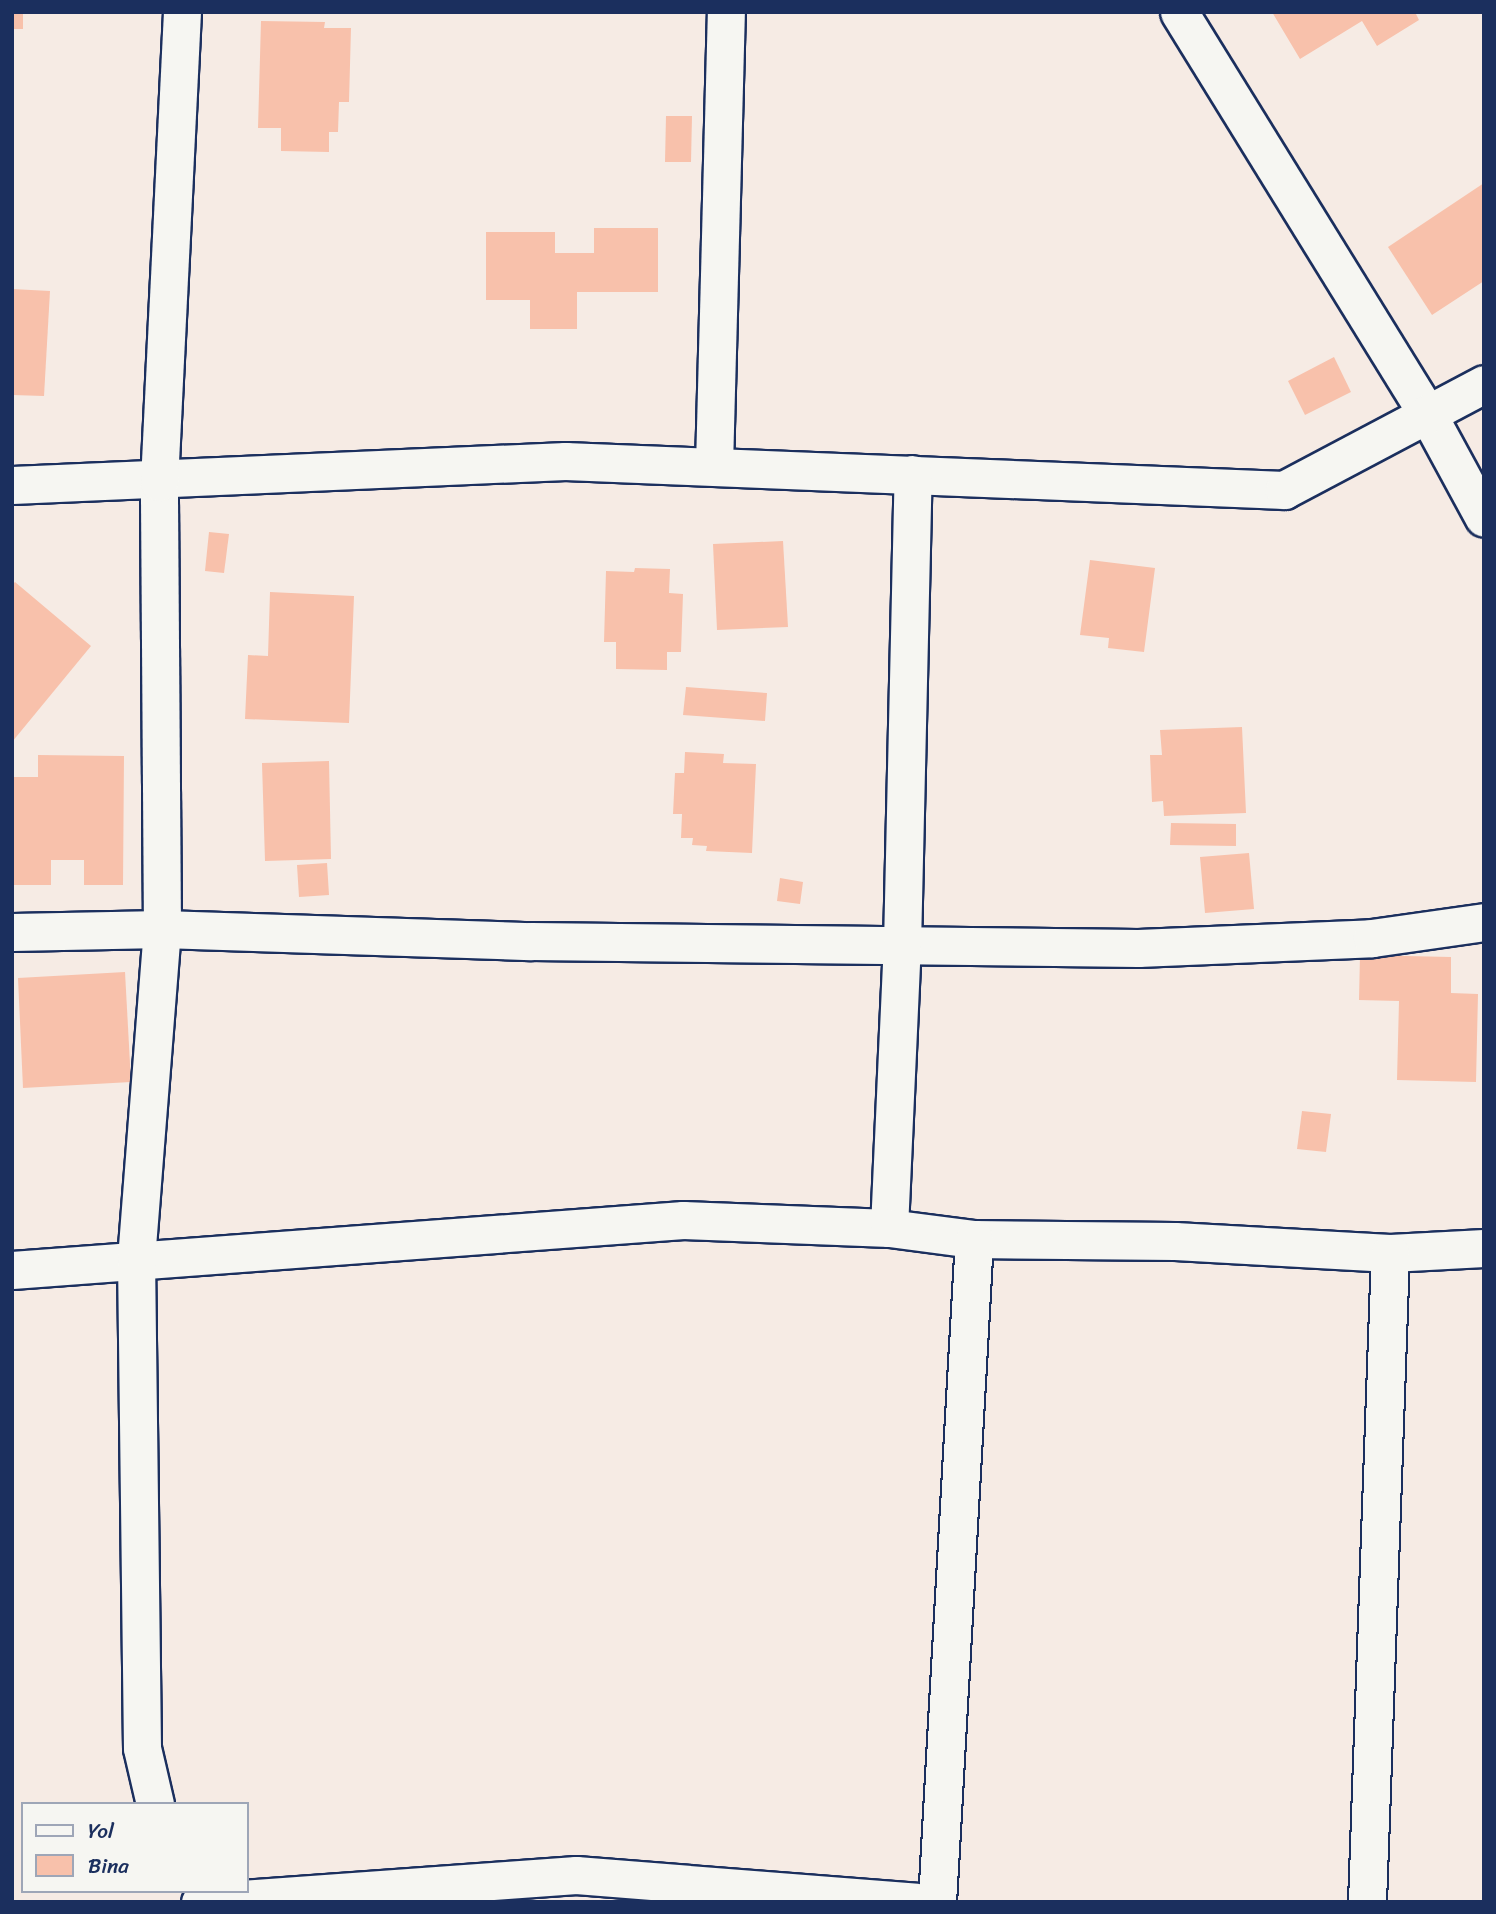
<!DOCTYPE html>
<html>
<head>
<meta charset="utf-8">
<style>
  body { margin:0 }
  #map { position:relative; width:1496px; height:1914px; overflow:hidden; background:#f6ebe4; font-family:Sriracha,sans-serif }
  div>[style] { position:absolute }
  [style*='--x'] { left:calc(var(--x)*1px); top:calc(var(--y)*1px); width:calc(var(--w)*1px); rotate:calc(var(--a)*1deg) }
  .building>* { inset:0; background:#f8c1ab }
  .roads { filter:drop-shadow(2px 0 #1b2f5e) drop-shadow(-2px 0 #1b2f5e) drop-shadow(0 2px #1b2f5e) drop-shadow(0 -2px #1b2f5e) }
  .street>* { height:37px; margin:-18.5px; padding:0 18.5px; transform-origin:18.5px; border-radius:18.5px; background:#f6f6f2 }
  span { translate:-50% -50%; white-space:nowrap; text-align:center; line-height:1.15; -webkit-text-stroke:5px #f6f6f2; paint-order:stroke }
  .frame { position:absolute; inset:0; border:14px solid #1b2f5e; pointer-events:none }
  .legend { position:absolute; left:21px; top:1802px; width:228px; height:91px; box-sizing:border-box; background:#f6f6f2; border:2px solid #9ea6b7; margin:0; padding:9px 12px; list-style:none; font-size:21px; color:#1b2f5e }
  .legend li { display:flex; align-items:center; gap:14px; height:35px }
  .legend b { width:35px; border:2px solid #9ea6b7 }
</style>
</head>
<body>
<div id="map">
  <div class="building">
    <i style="clip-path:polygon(12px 12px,23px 12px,23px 29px,12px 29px)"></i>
    <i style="clip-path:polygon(1272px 12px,1415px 12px,1419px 20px,1377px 46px,1362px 21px,1300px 59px)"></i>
    <i style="clip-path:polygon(261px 21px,325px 22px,324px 28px,351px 28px,349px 102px,339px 102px,338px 132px,329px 132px,329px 152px,281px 151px,281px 128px,258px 128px)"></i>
    <i style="clip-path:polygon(666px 116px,692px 116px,691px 162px,665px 162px)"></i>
    <i style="clip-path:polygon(1484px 183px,1484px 281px,1432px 315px,1388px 247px)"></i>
    <i style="clip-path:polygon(594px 228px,658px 228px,658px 292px,577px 292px,577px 329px,530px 329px,530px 300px,486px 300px,486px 232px,555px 232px,555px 253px,594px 253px)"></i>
    <i style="clip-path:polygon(12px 289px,50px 291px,44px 396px,12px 395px)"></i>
    <i style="clip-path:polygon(1334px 357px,1351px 392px,1305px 415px,1288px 381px)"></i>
    <i style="clip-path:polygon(209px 532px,229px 534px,224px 573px,205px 571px)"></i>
    <i style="clip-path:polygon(783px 541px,788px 627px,717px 630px,713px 544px)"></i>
    <i style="clip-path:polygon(1090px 560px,1155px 568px,1144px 652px,1108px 648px,1109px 638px,1080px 635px)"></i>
    <i style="clip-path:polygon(635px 568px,670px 569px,669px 593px,683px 594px,681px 652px,667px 652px,667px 670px,616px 669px,616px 642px,604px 642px,606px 571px,634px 572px)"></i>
    <i style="clip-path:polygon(15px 582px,91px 646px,12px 742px,12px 585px)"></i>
    <i style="clip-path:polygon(270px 592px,354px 596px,349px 723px,245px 719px,248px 655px,268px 656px)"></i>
    <i style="clip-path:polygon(686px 687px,767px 693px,765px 721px,683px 715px)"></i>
    <i style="clip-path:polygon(1242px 727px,1246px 813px,1164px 816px,1163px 801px,1152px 802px,1150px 755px,1162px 755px,1160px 730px)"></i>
    <i style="clip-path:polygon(685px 752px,724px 754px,723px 763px,756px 764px,752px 853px,706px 851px,707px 846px,692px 845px,693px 838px,681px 838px,682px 814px,673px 814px,675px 773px,684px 773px)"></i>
    <i style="clip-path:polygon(38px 755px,124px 756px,123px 885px,84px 885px,84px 860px,51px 860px,51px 885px,12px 885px,13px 777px,38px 777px)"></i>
    <i style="clip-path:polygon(329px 761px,331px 859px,265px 861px,262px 763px)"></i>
    <i style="clip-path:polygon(1171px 823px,1236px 824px,1236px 846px,1170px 845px)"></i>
    <i style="clip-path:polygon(1249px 853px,1254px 909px,1205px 913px,1200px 857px)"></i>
    <i style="clip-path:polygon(327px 863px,329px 895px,299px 897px,297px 865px)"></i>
    <i style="clip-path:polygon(780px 878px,803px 882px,800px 904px,777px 901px)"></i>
    <i style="clip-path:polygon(1360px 955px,1451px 957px,1451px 993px,1478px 994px,1476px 1082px,1397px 1080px,1399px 1001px,1359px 1000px)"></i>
    <i style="clip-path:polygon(125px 972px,131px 1082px,23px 1088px,18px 978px)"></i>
    <i style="clip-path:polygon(1302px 1111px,1331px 1114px,1326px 1152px,1297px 1149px)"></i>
  </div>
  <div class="roads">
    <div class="street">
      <i style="--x:1179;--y:12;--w:471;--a:58.3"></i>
      <i style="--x:1427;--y:413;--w:119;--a:61.5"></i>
      <i style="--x:714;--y:466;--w:454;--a:-88.5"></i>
      <i style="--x:12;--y:485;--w:554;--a:-2.49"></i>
      <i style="--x:565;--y:461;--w:720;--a:2.31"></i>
      <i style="--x:1284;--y:490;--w:226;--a:-27.9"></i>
      <i style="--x:12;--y:932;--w:150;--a:-1.1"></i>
      <i style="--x:162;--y:929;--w:369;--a:1.9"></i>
      <i style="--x:531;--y:941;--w:607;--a:0.66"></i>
      <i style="--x:1138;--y:948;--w:234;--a:-2.4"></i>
      <i style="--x:1372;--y:938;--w:113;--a:-8.1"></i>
      <i style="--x:889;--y:1228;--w:283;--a:-87.4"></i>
      <i style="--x:902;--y:945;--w:471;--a:-88.7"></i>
      <i style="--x:12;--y:1270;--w:673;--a:-4.26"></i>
      <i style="--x:683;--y:1220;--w:206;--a:2.2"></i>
      <i style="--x:889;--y:1228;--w:86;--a:7.4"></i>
      <i style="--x:974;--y:1239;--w:201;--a:0.6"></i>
      <i style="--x:1175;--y:1241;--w:215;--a:3.2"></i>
      <i style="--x:1390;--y:1253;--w:94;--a:-3"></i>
      <i style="--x:155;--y:1804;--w:57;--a:-103.1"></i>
      <i style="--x:142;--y:1748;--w:489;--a:-90.7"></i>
      <i style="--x:136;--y:1259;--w:331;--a:-85.5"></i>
      <i style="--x:162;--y:929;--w:447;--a:-90.4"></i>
      <i style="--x:159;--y:482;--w:471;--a:-87.2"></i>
      <i style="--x:200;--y:1902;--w:377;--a:-4.1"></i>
      <i style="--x:576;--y:1875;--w:341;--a:4.5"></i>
      <i style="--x:937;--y:1902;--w:664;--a:-86.81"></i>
      <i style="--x:1367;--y:1902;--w:649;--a:-87.97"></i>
    </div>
  </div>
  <div class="frame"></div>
  <ul class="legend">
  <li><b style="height:9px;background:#f6f6f2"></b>Yol</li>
  <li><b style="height:19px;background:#f8c1ab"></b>Bina</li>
  </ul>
</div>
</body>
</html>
